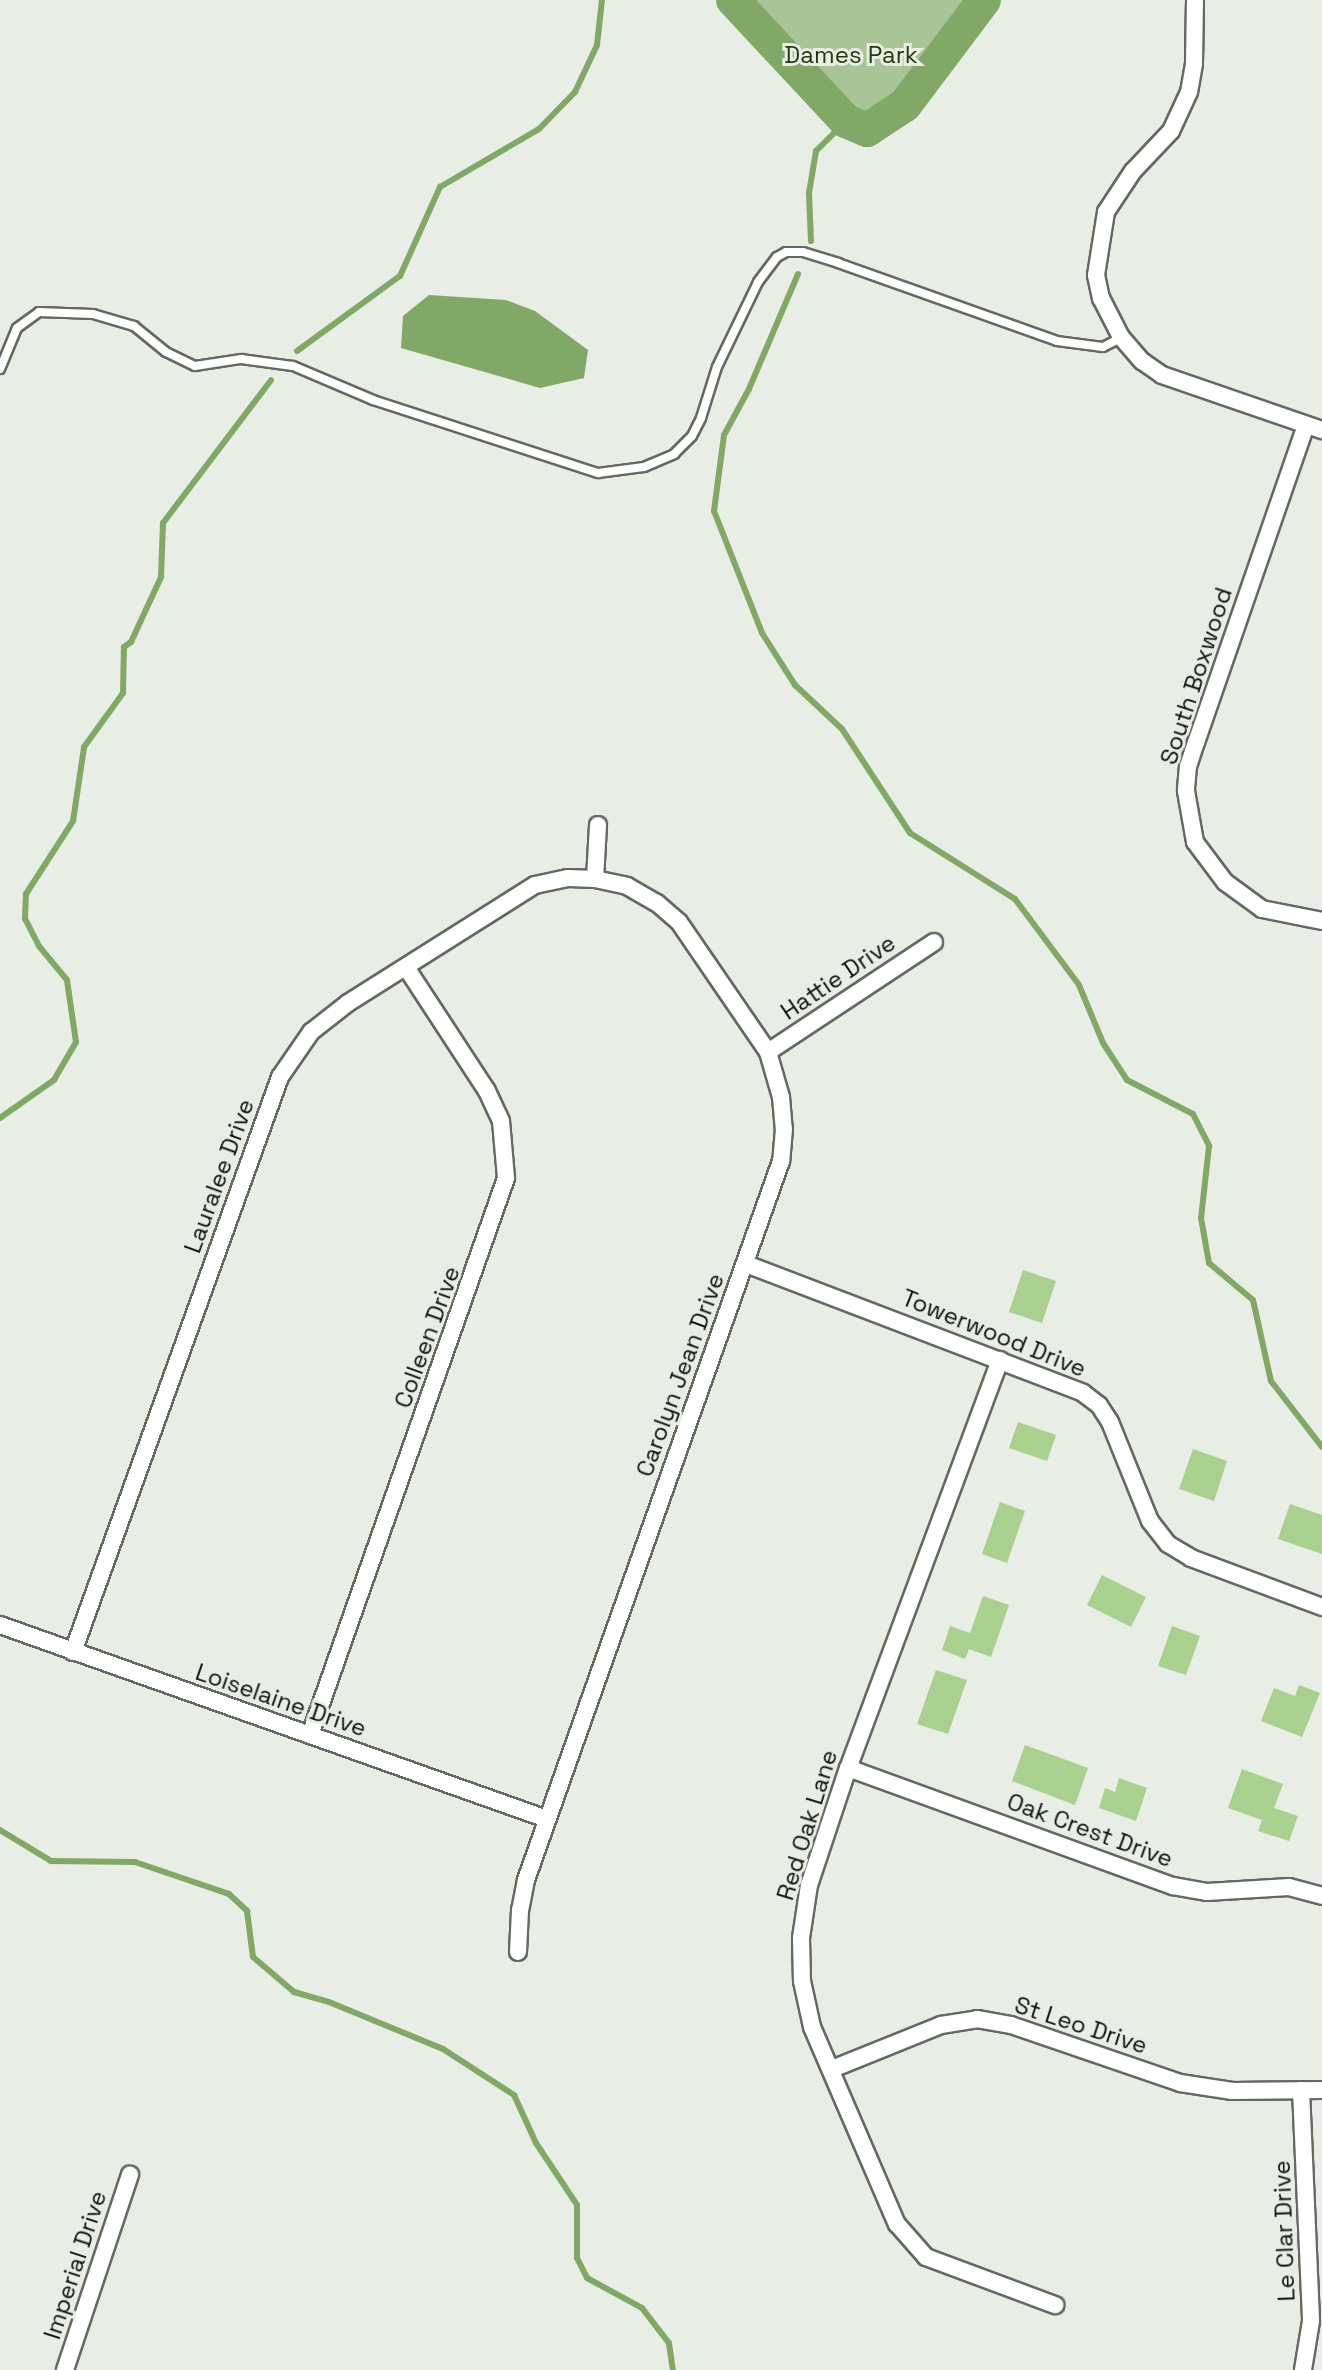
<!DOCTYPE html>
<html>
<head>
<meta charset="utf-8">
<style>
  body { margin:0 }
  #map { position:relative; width:1322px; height:2370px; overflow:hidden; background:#e8ede5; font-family:"Space Grotesk",sans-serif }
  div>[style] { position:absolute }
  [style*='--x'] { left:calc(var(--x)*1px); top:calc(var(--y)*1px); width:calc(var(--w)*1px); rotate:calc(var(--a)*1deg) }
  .green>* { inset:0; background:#a9c497 }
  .water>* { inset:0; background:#82a868 }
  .stream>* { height:6px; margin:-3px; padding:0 3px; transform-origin:3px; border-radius:3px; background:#82a868 }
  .river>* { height:34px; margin:-17px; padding:0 17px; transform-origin:17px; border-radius:17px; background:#82a868 }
  .building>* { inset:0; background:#a9d08e }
  .roads { filter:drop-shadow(2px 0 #646962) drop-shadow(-2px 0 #646962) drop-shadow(0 2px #646962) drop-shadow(0 -2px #646962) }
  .lane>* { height:8px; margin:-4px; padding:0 4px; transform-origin:4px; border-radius:4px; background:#fff }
  .street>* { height:16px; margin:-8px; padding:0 8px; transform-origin:8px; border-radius:8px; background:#fff }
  span { translate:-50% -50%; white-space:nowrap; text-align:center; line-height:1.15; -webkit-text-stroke:6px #e8ede5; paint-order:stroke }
  .park-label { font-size:24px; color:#223a0b }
  .street-label { font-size:24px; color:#10120f }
</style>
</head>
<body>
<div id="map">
  <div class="green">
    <i style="clip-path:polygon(722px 0,964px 0,935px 60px,857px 124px,813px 97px,745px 15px)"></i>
  </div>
  <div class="water">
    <i style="clip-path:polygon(429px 295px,506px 300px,535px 311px,588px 350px,584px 378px,540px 388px,401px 348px,403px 316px)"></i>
  </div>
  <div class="stream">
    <i style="--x:811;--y:241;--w:48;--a:-92.4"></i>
    <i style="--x:809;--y:193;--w:43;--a:-80.5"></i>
    <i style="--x:816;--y:151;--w:42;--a:-45"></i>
    <i style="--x:798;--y:274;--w:125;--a:113.1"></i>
    <i style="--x:749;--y:389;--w:52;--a:118.5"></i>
    <i style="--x:724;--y:435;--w:77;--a:97.5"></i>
    <i style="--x:714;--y:511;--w:131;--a:68.5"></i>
    <i style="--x:762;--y:633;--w:62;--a:57.6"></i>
    <i style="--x:795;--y:685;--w:64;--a:43.1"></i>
    <i style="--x:842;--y:729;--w:124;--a:56.8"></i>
    <i style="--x:910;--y:833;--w:124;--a:32.2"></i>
    <i style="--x:1015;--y:899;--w:107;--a:53.3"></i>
    <i style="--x:1079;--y:985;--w:63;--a:67.5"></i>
    <i style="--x:1103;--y:1043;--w:44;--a:57"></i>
    <i style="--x:1127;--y:1080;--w:74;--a:27.3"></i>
    <i style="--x:1193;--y:1114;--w:36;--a:63"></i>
    <i style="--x:1209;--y:1146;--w:72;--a:96.3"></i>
    <i style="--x:1201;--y:1218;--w:46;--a:79.9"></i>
    <i style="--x:1209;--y:1263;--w:57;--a:40.1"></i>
    <i style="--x:1253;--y:1300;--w:83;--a:77.5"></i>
    <i style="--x:1271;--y:1381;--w:83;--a:52.3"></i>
    <i style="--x:297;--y:351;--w:127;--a:-36.1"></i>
    <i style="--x:400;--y:276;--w:98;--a:-65.8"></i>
    <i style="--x:440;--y:187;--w:115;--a:-30.4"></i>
    <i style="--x:539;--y:129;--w:52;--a:-45.8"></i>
    <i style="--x:575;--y:92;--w:52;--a:-64.9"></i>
    <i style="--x:597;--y:45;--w:45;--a:-83.7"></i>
    <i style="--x:0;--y:1118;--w:66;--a:-35.1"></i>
    <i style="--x:54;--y:1080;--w:44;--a:-59.9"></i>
    <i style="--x:76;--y:1042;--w:63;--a:-98.3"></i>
    <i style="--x:67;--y:980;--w:44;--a:-129.5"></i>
    <i style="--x:39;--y:946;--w:30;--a:-117"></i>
    <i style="--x:25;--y:919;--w:25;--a:-88"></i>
    <i style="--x:26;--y:894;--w:87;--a:-57.2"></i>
    <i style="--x:73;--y:821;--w:75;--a:-81.5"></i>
    <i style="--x:84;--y:747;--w:67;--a:-54.2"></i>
    <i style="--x:123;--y:693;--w:46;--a:-88.8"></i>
    <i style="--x:124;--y:647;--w:9;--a:-36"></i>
    <i style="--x:131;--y:642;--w:72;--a:-65.2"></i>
    <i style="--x:161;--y:577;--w:54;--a:-87.9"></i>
    <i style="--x:163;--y:523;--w:179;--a:-52.9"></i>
    <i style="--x:0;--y:1830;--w:60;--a:31.3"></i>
    <i style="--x:51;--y:1861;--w:84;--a:0.7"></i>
    <i style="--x:135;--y:1862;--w:99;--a:18.8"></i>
    <i style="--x:229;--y:1894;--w:25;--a:43"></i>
    <i style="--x:247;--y:1911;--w:46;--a:82.6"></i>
    <i style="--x:253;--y:1957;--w:54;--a:40.5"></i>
    <i style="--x:294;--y:1992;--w:36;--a:16"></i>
    <i style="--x:329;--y:2002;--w:123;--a:22.4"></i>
    <i style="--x:443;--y:2049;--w:85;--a:32.9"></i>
    <i style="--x:514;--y:2095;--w:53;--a:65.4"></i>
    <i style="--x:536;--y:2143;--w:74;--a:56.5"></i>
    <i style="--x:577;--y:2205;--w:53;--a:90"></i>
    <i style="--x:577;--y:2258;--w:22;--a:63"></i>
    <i style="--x:587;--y:2278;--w:63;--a:28.6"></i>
    <i style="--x:642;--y:2308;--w:44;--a:52.4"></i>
    <i style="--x:669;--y:2343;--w:27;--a:82"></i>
  </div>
  <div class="river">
    <i style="--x:733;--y:0;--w:166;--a:47"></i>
    <i style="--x:846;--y:121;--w:23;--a:23"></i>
    <i style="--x:867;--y:130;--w:45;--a:-33.3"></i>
    <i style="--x:905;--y:105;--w:131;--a:-53"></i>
  </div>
  <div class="building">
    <i style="clip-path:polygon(1023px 1270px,1056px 1281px,1042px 1323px,1009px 1312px)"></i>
    <i style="clip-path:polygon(1018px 1422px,1056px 1435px,1047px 1461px,1009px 1448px)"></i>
    <i style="clip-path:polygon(1193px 1449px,1227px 1461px,1214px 1501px,1179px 1489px)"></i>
    <i style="clip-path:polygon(1000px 1502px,1025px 1511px,1007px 1563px,982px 1554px)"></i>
    <i style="clip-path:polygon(1290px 1504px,1322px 1515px,1322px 1554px,1278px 1539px)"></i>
    <i style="clip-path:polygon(1102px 1575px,1146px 1597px,1131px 1627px,1087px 1605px)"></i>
    <i style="clip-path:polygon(983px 1596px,1009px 1605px,991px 1657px,969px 1649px,965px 1659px,942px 1650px,950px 1626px,970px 1633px)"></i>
    <i style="clip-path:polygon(1172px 1626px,1200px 1636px,1186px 1675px,1158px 1666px)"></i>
    <i style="clip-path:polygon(936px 1670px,967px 1680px,948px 1734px,917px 1724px)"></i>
    <i style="clip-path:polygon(1299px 1685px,1320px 1693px,1302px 1737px,1261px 1721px,1274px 1688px,1295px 1696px)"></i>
    <i style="clip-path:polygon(1025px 1745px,1088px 1768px,1075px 1805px,1012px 1781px)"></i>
    <i style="clip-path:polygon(1242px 1769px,1283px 1784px,1274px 1808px,1298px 1816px,1289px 1841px,1258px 1831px,1262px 1820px,1228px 1808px)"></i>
    <i style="clip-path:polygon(1119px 1778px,1147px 1788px,1136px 1821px,1099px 1808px,1105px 1788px,1115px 1792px)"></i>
  </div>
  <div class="roads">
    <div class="lane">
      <i style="--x:0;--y:369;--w:44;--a:-67.5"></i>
      <i style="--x:17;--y:328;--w:27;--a:-36"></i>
      <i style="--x:39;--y:312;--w:54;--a:2.1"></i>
      <i style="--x:93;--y:314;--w:43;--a:16.3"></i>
      <i style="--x:134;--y:326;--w:41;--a:39.1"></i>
      <i style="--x:166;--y:352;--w:32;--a:26"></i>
      <i style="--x:195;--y:366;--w:47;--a:-8.7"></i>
      <i style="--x:241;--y:359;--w:52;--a:7.7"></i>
      <i style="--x:293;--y:366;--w:87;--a:23"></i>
      <i style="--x:373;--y:400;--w:237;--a:18"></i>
      <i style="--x:598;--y:473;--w:46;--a:-7.4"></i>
      <i style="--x:644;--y:467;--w:33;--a:-23"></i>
      <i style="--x:674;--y:454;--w:25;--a:-45"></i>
      <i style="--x:692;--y:436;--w:20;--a:-63"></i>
      <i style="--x:701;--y:418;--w:53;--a:-72.6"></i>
      <i style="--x:717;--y:367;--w:94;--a:-64.2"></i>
      <i style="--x:758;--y:282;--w:31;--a:-53"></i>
      <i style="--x:777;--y:257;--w:10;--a:-29"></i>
      <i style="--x:786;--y:252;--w:17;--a:0"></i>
      <i style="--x:803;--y:252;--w:37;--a:17"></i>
      <i style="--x:838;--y:263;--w:232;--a:19.6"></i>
      <i style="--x:1057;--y:341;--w:46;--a:7.4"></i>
      <i style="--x:1103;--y:347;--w:20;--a:-27"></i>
    </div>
    <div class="street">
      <i style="--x:1195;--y:0;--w:64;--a:90.9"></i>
      <i style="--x:1194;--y:64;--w:28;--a:100"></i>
      <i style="--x:1189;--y:92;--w:43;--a:114.8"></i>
      <i style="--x:1171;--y:131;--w:55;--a:133.5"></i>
      <i style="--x:1133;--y:171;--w:49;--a:123.4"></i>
      <i style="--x:1106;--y:212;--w:64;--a:99"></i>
      <i style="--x:1096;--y:275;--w:24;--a:78"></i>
      <i style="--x:1101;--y:298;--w:44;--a:62.9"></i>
      <i style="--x:1121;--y:337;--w:32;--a:49"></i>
      <i style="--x:1142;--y:361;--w:24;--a:35"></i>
      <i style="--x:1162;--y:375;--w:169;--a:19"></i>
      <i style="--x:1306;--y:425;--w:336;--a:109.1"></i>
      <i style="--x:1196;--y:742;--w:25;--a:108"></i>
      <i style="--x:1188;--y:766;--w:25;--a:95"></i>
      <i style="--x:1186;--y:791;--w:52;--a:80"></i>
      <i style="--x:1195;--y:842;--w:50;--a:53.1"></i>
      <i style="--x:1225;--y:882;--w:46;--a:36.1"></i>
      <i style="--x:1262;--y:909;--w:61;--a:11.3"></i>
      <i style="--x:595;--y:879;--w:54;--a:-86.8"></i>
      <i style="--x:768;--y:1052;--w:199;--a:-33.5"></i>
      <i style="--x:746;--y:1264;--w:361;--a:20.9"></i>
      <i style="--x:1083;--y:1393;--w:20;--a:37"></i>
      <i style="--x:1099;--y:1405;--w:20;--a:57"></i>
      <i style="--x:1110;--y:1422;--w:107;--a:68"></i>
      <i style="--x:1150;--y:1521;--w:29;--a:52"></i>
      <i style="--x:1168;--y:1544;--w:27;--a:31"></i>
      <i style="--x:1191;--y:1558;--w:140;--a:20.5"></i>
      <i style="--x:1000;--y:1360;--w:435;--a:110.4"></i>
      <i style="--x:848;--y:1768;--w:123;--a:108.4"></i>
      <i style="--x:809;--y:1885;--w:54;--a:98.6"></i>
      <i style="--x:801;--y:1938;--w:43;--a:88.7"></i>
      <i style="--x:802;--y:1981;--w:47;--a:77.7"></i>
      <i style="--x:812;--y:2027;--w:215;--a:66.7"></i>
      <i style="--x:897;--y:2224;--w:44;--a:48.7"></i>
      <i style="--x:926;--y:2257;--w:138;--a:20.4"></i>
      <i style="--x:0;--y:1625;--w:580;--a:19.53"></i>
      <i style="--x:73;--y:1652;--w:611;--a:-70.2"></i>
      <i style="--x:280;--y:1077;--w:55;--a:-55.4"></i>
      <i style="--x:311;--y:1032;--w:47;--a:-38.1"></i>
      <i style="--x:348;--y:1003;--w:221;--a:-32.3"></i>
      <i style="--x:535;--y:885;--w:34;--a:-12"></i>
      <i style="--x:568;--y:878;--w:27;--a:2"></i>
      <i style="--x:595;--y:879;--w:33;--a:12"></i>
      <i style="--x:627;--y:886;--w:34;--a:30"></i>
      <i style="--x:657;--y:903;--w:29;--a:41"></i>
      <i style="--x:679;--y:922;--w:158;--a:55.6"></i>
      <i style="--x:768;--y:1052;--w:47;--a:73.9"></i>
      <i style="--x:781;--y:1097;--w:32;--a:85"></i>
      <i style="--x:784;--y:1129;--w:32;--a:95"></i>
      <i style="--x:781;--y:1161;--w:763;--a:109.53"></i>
      <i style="--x:526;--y:1880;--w:31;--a:101"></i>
      <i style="--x:520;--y:1910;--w:42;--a:92.7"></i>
      <i style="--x:310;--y:1735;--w:590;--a:-70.61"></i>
      <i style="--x:506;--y:1178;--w:57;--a:-95"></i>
      <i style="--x:501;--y:1121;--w:33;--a:-115"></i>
      <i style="--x:487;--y:1091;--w:148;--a:-123.2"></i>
      <i style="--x:848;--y:1768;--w:346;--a:20"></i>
      <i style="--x:1173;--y:1886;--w:35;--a:10"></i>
      <i style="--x:1207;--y:1892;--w:82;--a:-3.5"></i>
      <i style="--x:1289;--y:1887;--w:34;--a:15"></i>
      <i style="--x:832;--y:2069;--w:118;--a:-22"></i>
      <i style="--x:941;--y:2025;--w:36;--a:-9"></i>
      <i style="--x:977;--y:2019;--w:35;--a:10"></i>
      <i style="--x:1011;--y:2025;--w:179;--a:18.9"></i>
      <i style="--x:1180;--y:2083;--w:53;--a:8.7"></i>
      <i style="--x:1232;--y:2091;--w:90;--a:-0.6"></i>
      <i style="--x:1301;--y:2090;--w:231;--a:87.5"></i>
      <i style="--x:1311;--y:2321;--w:50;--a:99.3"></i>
      <i style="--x:65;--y:2370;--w:206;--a:-71.6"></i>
    </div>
  </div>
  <div class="park-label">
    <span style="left:851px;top:55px">Dames Park</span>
  </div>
  <div class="street-label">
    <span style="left:1196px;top:676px;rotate:-72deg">South Boxwood</span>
    <span style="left:838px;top:977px;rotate:-34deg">Hattie Drive</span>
    <span style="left:219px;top:1176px;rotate:-70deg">Lauralee Drive</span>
    <span style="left:994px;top:1333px;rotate:22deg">Towerwood Drive</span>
    <span style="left:427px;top:1337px;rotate:-70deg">Colleen Drive</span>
    <span style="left:680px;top:1375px;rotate:-70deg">Carolyn Jean Drive</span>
    <span style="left:281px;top:1700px;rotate:19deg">Loiselaine Drive</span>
    <span style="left:807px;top:1825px;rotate:-73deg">Red Oak Lane</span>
    <span style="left:1090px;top:1830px;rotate:20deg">Oak Crest Drive</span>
    <span style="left:1081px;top:2025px;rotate:18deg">St Leo Drive</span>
    <span style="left:1284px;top:2231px;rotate:-92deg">Le Clar Drive</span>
    <span style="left:75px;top:2265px;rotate:-72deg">Imperial Drive</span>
  </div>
</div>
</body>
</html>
